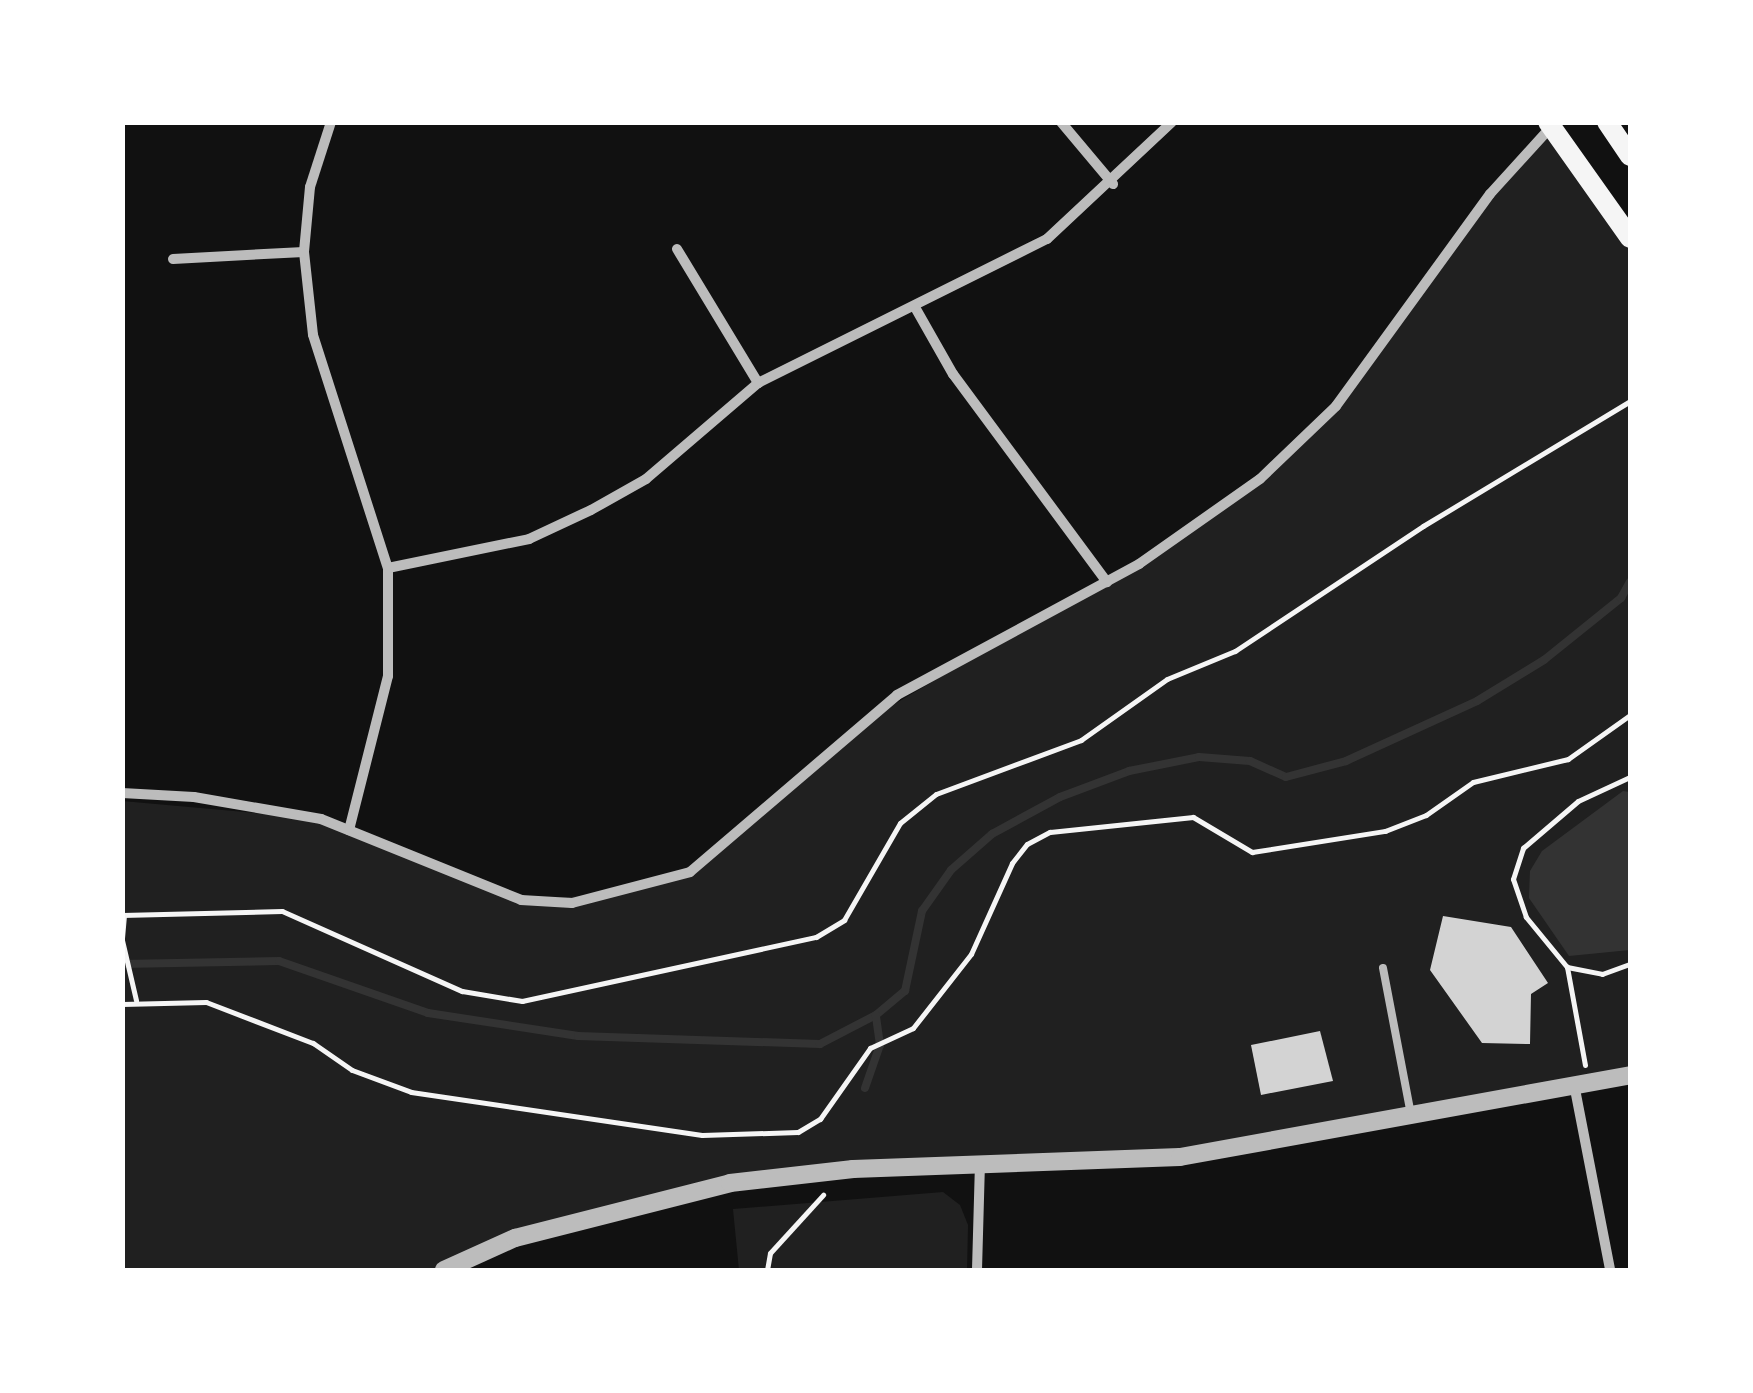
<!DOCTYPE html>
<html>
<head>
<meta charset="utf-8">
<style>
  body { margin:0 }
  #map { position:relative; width:1753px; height:1393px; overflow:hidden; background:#111; font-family:Cabin,sans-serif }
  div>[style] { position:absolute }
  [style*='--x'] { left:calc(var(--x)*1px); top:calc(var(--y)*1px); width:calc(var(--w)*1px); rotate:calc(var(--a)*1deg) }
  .green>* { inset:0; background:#202020 }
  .water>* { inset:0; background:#333 }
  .stream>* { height:8px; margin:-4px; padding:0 4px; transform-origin:4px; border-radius:4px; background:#333 }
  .building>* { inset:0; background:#d3d3d3 }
  .path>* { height:5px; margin:-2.5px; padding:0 2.5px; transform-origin:2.5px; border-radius:2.5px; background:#f5f5f5 }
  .service>* { height:8px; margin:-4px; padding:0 4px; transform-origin:4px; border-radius:4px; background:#bcbcbc }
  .minor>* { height:10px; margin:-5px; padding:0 5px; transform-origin:5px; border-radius:5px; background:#bcbcbc }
  .tertiary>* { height:18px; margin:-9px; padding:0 9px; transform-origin:9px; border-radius:9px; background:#bcbcbc }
  .secondary>* { height:20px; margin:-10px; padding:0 10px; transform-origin:10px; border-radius:10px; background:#f5f5f5 }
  span { translate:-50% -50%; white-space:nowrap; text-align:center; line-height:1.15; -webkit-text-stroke:8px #fff; paint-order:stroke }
  .frame { position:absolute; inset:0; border:125px solid #fff; pointer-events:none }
</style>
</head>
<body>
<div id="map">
  <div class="green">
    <i style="clip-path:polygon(1552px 127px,1630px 242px,1630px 1075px,1180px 1157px,730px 1183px,515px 1238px,444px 1270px,123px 1270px,122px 801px,321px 819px,521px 900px,615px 894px,690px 872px,854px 728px,1205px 521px,1336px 406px,1490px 194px)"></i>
    <i style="clip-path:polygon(943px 1192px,960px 1205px,968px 1225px,967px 1270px,739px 1270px,733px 1209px)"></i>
  </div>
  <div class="water">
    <i style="clip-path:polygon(1623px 791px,1630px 792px,1630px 950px,1569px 956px,1529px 898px,1530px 871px,1542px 851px)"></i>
  </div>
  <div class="stream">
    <i style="--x:122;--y:964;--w:157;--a:-1.1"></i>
    <i style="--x:279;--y:961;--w:158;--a:19.2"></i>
    <i style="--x:428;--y:1013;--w:152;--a:8.7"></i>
    <i style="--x:578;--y:1036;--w:242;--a:1.9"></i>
    <i style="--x:820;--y:1044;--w:63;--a:-27.4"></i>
    <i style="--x:876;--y:1015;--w:38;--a:-40"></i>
    <i style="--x:905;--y:991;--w:82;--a:-78"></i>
    <i style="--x:922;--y:911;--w:50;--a:-54.7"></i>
    <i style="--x:951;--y:870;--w:55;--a:-41.3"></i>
    <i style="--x:992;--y:834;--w:77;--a:-28.6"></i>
    <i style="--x:1060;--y:797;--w:74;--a:-20.6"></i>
    <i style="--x:1129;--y:771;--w:71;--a:-11.3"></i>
    <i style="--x:1199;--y:757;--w:51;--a:4.5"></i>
    <i style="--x:1250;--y:761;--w:39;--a:24"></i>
    <i style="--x:1286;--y:777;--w:62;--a:-14.9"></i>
    <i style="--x:1346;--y:761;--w:144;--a:-24.6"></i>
    <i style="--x:1477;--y:701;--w:79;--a:-31.5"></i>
    <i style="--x:1544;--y:660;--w:99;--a:-38.8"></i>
    <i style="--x:1621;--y:598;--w:18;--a:-61"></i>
    <i style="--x:865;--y:1088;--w:46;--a:-70.8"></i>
    <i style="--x:880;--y:1045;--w:30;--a:-98"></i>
  </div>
  <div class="building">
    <i style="clip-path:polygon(1443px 916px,1511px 927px,1548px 983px,1531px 994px,1530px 1044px,1482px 1043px,1430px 970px)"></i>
    <i style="clip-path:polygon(1320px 1031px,1333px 1081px,1261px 1095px,1251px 1045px)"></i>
  </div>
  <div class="path">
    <i style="--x:122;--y:915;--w:160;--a:-1.4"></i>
    <i style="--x:282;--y:911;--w:197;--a:24"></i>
    <i style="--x:462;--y:991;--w:61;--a:9.5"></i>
    <i style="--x:522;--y:1001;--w:301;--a:-12.3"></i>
    <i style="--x:816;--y:937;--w:33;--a:-31"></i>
    <i style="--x:844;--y:920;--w:112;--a:-60"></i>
    <i style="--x:900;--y:823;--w:46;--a:-38.9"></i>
    <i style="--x:936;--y:794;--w:155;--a:-20.4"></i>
    <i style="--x:1081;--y:740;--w:105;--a:-35.3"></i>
    <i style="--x:1167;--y:679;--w:74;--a:-22.4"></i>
    <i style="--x:1235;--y:651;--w:226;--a:-33.6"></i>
    <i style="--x:1423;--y:526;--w:242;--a:-31.1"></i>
    <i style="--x:122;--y:938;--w:22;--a:-85"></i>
    <i style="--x:122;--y:940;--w:62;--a:76.9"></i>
    <i style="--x:1567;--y:967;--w:36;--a:11"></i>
    <i style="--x:1602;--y:974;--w:30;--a:-20"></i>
    <i style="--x:122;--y:1004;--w:84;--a:-1.4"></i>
    <i style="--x:206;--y:1002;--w:115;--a:21"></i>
    <i style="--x:313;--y:1043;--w:47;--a:34.7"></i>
    <i style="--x:352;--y:1070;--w:63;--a:20.4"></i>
    <i style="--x:411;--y:1092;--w:294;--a:8.4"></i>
    <i style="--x:702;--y:1135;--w:96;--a:-1.8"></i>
    <i style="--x:798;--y:1132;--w:26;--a:-31"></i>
    <i style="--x:820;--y:1119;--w:87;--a:-54.8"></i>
    <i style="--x:870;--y:1048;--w:47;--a:-24.9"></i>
    <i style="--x:913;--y:1028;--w:94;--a:-51.9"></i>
    <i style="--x:971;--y:954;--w:100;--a:-65.7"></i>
    <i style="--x:1012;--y:863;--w:24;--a:-52"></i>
    <i style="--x:1027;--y:844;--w:26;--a:-28"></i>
    <i style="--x:1050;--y:832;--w:144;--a:-6"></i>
    <i style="--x:1193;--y:817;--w:69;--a:30.7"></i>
    <i style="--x:1252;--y:852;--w:135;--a:-9"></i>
    <i style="--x:1385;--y:831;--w:44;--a:-21.3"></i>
    <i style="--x:1426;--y:815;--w:57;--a:-35.1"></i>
    <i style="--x:1473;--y:782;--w:98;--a:-13.6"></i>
    <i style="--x:1568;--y:759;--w:76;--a:-35.4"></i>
    <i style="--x:1585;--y:1065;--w:100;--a:-100.4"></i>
    <i style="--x:1567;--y:967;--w:65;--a:-129.4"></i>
    <i style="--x:1526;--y:917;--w:40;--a:-108.9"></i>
    <i style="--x:1513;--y:879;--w:33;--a:-72"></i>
    <i style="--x:1523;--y:848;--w:72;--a:-40.5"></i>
    <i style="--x:1578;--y:801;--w:57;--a:-24.8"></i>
    <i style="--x:767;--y:1270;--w:17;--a:-80"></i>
    <i style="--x:770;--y:1253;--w:79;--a:-47.6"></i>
  </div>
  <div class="service">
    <i style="--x:1383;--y:968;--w:150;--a:79.2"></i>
  </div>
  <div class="minor">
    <i style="--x:331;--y:122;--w:68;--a:107.9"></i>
    <i style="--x:310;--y:187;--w:65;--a:95.3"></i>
    <i style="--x:304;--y:252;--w:83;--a:83.8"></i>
    <i style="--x:313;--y:335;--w:245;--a:72.2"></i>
    <i style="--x:388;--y:568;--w:108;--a:90"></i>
    <i style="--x:388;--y:676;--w:159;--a:104.2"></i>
    <i style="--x:1061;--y:122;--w:81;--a:50"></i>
    <i style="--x:677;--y:249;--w:157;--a:58.8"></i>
    <i style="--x:173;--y:259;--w:131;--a:-3.1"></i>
    <i style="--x:916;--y:309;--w:75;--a:60.4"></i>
    <i style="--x:953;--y:374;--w:259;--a:53.5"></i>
    <i style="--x:388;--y:568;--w:144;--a:-11.6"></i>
    <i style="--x:529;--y:539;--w:68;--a:-25.1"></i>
    <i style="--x:591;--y:510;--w:63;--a:-29.4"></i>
    <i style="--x:646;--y:479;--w:148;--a:-40.6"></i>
    <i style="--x:758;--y:383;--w:323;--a:-26.5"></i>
    <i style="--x:1047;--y:239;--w:171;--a:-43.1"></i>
    <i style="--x:122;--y:793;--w:72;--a:3.2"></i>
    <i style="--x:194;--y:797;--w:129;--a:9.8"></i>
    <i style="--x:321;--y:819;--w:216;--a:22"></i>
    <i style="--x:521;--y:900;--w:51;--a:3.4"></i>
    <i style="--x:572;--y:903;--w:122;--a:-14.7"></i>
    <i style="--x:690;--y:872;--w:272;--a:-40.5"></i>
    <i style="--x:897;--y:695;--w:275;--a:-28.4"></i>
    <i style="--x:1139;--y:564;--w:148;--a:-35.1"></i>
    <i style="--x:1260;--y:479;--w:105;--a:-43.8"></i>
    <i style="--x:1336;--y:406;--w:262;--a:-54"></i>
    <i style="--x:1490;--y:194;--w:91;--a:-47.7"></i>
    <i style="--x:1574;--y:1084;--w:189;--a:79"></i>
    <i style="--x:977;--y:1270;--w:107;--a:-88.4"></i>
  </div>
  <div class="tertiary">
    <i style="--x:444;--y:1270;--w:78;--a:-24.3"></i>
    <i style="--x:515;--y:1238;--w:222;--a:-14.3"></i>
    <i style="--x:730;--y:1183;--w:124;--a:-6.5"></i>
    <i style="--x:853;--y:1169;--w:327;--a:-2.1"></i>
    <i style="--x:1180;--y:1157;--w:457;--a:-10.3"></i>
  </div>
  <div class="secondary">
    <i style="--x:1548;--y:122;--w:142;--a:54.7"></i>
    <i style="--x:1607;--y:122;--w:41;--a:55.9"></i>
  </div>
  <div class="frame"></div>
</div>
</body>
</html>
